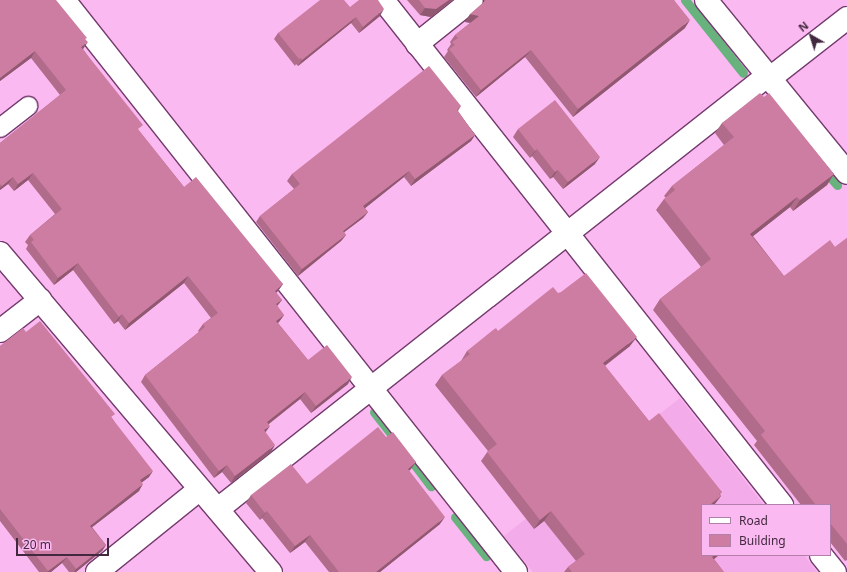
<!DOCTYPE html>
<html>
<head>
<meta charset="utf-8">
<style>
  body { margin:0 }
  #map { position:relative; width:847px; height:572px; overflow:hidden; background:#fbb9f1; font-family:"Noto Sans",sans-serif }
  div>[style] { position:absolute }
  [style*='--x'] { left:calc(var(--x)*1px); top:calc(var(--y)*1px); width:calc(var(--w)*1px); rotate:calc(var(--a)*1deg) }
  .built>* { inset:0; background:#f4abe9 }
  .stream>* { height:9px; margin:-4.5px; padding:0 4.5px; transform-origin:4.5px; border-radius:4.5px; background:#67b27d }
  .roads { filter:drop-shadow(1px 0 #743b6d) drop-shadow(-1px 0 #743b6d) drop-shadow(0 1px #743b6d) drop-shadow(0 -1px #743b6d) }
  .lane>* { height:18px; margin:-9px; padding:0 9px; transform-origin:9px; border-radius:9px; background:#fff }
  .street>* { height:22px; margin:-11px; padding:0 11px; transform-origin:11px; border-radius:11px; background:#fff }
  .wall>* { inset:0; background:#b06c8a }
  .shaded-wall>* { inset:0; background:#905871 }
  .building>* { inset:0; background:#cd7da1 }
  span { translate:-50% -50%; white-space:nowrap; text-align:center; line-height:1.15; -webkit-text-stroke:3.5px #fbb9f1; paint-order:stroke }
  .legend { position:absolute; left:701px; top:504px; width:130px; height:52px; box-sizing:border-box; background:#fbb9f1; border:1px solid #b17faa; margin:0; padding:5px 7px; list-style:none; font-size:12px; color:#43293f }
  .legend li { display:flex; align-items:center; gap:8px; height:20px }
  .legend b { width:20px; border:1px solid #b17faa }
  .north { position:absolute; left:791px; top:16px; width:40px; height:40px; -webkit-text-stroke:3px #fbb9f1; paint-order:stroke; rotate:321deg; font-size:11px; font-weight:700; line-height:16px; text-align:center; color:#43293f }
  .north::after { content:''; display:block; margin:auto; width:14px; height:18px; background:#43293f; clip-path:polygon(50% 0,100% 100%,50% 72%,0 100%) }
  .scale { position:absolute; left:16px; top:538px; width:93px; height:18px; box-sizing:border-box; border:2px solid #43293f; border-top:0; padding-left:5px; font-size:12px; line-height:14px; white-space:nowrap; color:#43293f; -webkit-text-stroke:3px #fbb9f1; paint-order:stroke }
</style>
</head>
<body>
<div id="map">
  <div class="built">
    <i style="clip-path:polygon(680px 398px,764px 505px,702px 505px,702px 555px,804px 555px,817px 572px,533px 572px,504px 536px)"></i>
  </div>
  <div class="stream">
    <i style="--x:685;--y:0;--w:93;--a:51.5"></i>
    <i style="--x:824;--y:170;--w:20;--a:49"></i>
    <i style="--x:374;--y:412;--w:39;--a:52"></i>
    <i style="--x:408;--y:456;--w:38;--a:53"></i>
    <i style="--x:455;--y:517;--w:50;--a:51.5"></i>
  </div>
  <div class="roads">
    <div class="lane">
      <i style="--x:0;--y:128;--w:36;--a:-38"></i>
    </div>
    <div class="street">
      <i style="--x:64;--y:0;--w:729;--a:51.68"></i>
      <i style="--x:383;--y:0;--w:644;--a:51.69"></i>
      <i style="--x:706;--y:0;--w:223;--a:50.8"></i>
      <i style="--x:417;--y:44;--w:70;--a:-38.7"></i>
      <i style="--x:769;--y:79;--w:99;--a:-38"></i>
      <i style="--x:0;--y:253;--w:419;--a:49.7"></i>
      <i style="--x:0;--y:331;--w:51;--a:-37.8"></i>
      <i style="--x:218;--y:509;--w:699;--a:-38.26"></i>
      <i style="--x:821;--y:555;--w:22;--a:51"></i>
      <i style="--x:97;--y:572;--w:132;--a:-38.9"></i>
    </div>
  </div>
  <div class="wall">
    <i style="clip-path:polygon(0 0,86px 40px,83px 49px,139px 131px,184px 187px,283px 284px,278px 291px,276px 293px,282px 300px,277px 306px,284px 315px,278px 323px,308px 360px,348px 384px,311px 413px,300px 399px,269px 424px,265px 432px,271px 452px,231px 483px,222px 472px,214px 478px,141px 382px,145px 375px,199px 332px,198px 331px,203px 324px,211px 318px,184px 283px,125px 330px,118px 321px,114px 324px,73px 270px,54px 285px,26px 249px,28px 245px,25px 242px,30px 235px,55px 214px,28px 180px,14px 191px,8px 184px,0 190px,0 143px,60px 95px,31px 58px,0 81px)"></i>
    <i style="clip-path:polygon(407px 0,453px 0,431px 17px,420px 15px)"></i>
    <i style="clip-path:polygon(484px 0,674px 0,685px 28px,573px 117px,525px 57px,476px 97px,444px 57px,448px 51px,447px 50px,451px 44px,450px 42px,455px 35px,470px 23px,465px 22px,484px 2px)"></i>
    <i style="clip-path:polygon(350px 7px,380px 16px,359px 33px,351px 23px,298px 66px,296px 64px,295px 66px,274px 39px,278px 33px)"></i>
    <i style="clip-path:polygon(764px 97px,834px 174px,827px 185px,793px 211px,790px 207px,753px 236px,784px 276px,835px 247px,847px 238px,847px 560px,845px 561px,830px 542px,830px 505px,801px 505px,754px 445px,757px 441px,653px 310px,660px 299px,701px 267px,656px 210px,664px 199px,666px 198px,664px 196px,672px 186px,724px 145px,715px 133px,722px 123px)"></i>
    <i style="clip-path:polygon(461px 106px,458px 111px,475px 135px,471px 141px,411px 186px,404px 177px,365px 208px,368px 212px,363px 218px,344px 232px,346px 235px,341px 241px,298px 276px,256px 222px,260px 216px,294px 189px,287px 181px,292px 174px)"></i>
    <i style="clip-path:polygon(518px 129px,595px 164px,563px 189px,553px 177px,550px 179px,532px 156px,530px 158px,513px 137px)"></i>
    <i style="clip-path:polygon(558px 293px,630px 346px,605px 366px,649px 421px,722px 492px,720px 494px,721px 496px,714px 505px,702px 505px,719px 555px,714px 559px,724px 572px,564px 572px,568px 567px,576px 561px,544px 521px,534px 529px,481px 461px,488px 451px,435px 385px,442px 375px,461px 361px,467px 351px)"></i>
    <i style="clip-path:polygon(26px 332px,112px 418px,149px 477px,142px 482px,139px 491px,92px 527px,106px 545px,102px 551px,76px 572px,69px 572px,62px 563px,51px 572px,39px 572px,0 521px,0 346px)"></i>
    <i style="clip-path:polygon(386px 437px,416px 462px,411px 469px,409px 471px,440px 524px,380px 572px,329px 572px,305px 542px,290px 553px,262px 518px,260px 520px,246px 503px,251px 495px,307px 484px)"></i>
  </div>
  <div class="shaded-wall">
    <i style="clip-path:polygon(449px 0,453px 0,431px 17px,420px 15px,425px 8px)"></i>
    <i style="clip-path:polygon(384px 9px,380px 16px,359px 33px,363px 27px)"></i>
    <i style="clip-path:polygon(470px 14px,479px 16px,474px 23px,465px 22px)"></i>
    <i style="clip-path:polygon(356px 17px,351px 23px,298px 66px,302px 60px)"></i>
    <i style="clip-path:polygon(690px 20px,685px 28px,573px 117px,578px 109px)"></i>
    <i style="clip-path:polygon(88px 42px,83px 49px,76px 54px,81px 47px)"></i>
    <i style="clip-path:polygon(531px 50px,525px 57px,476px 97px,481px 90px)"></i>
    <i style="clip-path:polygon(35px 51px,31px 58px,0 81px,0 78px)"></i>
    <i style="clip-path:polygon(475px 135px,471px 141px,411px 186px,415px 179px)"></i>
    <i style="clip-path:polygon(537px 149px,532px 156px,530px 158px,535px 151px)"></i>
    <i style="clip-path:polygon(600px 157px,595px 164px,563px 189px,568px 182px)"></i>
    <i style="clip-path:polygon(558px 170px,553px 177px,550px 179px,555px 172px)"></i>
    <i style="clip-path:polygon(409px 171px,404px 177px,359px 213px,363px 206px)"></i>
    <i style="clip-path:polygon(33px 173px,28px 180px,14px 191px,18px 184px)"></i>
    <i style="clip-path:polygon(834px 174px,827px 185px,793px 211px,800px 200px)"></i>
    <i style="clip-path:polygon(13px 177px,8px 184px,0 190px,0 188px,2px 186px)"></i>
    <i style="clip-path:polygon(797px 197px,790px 207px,743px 244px,750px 234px)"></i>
    <i style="clip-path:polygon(368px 212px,363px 218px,338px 237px,343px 231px)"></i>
    <i style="clip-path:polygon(346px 235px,341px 241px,298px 276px,302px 269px)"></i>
    <i style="clip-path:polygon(78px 263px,73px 270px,54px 285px,58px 278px)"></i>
    <i style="clip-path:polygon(188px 276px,184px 283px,125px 330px,129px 323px)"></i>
    <i style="clip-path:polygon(283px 284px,278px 291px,270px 298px,275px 291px)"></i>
    <i style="clip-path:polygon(282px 300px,277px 306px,276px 304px)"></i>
    <i style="clip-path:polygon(122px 314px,118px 321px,114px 324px,119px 317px)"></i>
    <i style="clip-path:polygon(284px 315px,279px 322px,271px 328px,276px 321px)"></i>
    <i style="clip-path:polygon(637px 337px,630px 346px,596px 372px,603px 363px)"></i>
    <i style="clip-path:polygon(352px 377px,348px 384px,311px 413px,316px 406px)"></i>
    <i style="clip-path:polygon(305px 392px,300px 399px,262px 429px,267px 422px)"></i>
    <i style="clip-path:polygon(270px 426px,265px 433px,264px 430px)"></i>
    <i style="clip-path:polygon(275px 445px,271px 452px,231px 483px,235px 476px)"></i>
    <i style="clip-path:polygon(416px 462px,411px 469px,403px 476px,408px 469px)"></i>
    <i style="clip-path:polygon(227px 465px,222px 472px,214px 478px,219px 471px)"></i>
    <i style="clip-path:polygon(153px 471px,149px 477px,136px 487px,140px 480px)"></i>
    <i style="clip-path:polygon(143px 484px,139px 491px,86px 532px,90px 526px)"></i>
    <i style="clip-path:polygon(722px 492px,716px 499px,721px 496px,714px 505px,710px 505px)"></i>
    <i style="clip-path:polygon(267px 511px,262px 518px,260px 520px,265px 513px)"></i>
    <i style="clip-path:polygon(551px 511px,544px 521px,534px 529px,540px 520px)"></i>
    <i style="clip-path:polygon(445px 517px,440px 524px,380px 572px,376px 572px)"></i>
    <i style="clip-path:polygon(310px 535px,305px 542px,290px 553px,295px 546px)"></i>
    <i style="clip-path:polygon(106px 545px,102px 551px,76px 572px,74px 572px,76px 569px)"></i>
    <i style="clip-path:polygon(714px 555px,719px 555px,705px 566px,712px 557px)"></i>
    <i style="clip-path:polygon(67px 557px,62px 563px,51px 572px,47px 572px)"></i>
  </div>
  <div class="building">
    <i style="clip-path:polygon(0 0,56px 0,87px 38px,85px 39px,88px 42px,81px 47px,143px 125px,138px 129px,184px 187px,196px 177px,283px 284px,275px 291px,282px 300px,276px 304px,284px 315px,276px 321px,308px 360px,327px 345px,352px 377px,316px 406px,305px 392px,267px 422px,270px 426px,264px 430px,275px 445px,235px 476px,227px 465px,219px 471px,145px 375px,205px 327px,203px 324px,218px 313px,188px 276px,129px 323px,122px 314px,119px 317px,78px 263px,58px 278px,31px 242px,34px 240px,30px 235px,62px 209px,33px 173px,18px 184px,13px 177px,2px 186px,0 184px,0 143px,66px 90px,35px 51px,0 78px)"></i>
    <i style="clip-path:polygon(320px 0,344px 0,350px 7px,359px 0,378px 0,384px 9px,363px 27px,356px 17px,302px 60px,301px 58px,299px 59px,278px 33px)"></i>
    <i style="clip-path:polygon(419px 0,449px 0,436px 9px,425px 8px)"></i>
    <i style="clip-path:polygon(486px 0,674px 0,690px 20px,578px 109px,531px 50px,481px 90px,449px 49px,455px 45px,452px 42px,458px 38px,455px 35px,479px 16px,470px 14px)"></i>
    <i style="clip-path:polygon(429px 66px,461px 106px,457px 110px,475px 135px,415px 179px,409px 171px,363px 206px,368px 212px,343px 231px,346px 235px,302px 269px,260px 216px,300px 184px,292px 174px)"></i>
    <i style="clip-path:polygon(760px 93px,764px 97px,769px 93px,834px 174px,800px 200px,797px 197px,750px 234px,784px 276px,830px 240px,835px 247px,847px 238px,847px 544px,830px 523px,830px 505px,816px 505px,761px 435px,765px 431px,660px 299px,711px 259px,664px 199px,675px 190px,672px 186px,734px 137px,722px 123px)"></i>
    <i style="clip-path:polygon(555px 100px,600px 157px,568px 182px,558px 170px,555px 172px,537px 149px,535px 151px,518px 129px)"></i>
    <i style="clip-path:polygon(586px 273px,637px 337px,603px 363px,649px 421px,659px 413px,722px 492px,719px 494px,721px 496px,711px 504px,711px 505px,702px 505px,702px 555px,714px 555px,712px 557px,724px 572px,572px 572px,568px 567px,585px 554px,551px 511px,540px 520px,487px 452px,497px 444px,442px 375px,470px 354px,467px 351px,493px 330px,496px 328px,498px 331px,553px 287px,558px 293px,561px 292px)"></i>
    <i style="clip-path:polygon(40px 321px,115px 414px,111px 417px,153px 471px,140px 480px,143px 484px,90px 526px,106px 545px,76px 569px,67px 557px,48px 571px,0 509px,0 346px,23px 328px,26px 332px)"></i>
    <i style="clip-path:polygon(378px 427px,386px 437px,393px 432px,416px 462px,408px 469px,445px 517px,376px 572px,339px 572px,310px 535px,295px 546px,267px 511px,265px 513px,251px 495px,291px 464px,307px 484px)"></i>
  </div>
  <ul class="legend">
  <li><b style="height:5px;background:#fff"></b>Road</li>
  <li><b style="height:11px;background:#cd7da1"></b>Building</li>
  </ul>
  <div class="north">N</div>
  <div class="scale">20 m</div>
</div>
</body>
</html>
